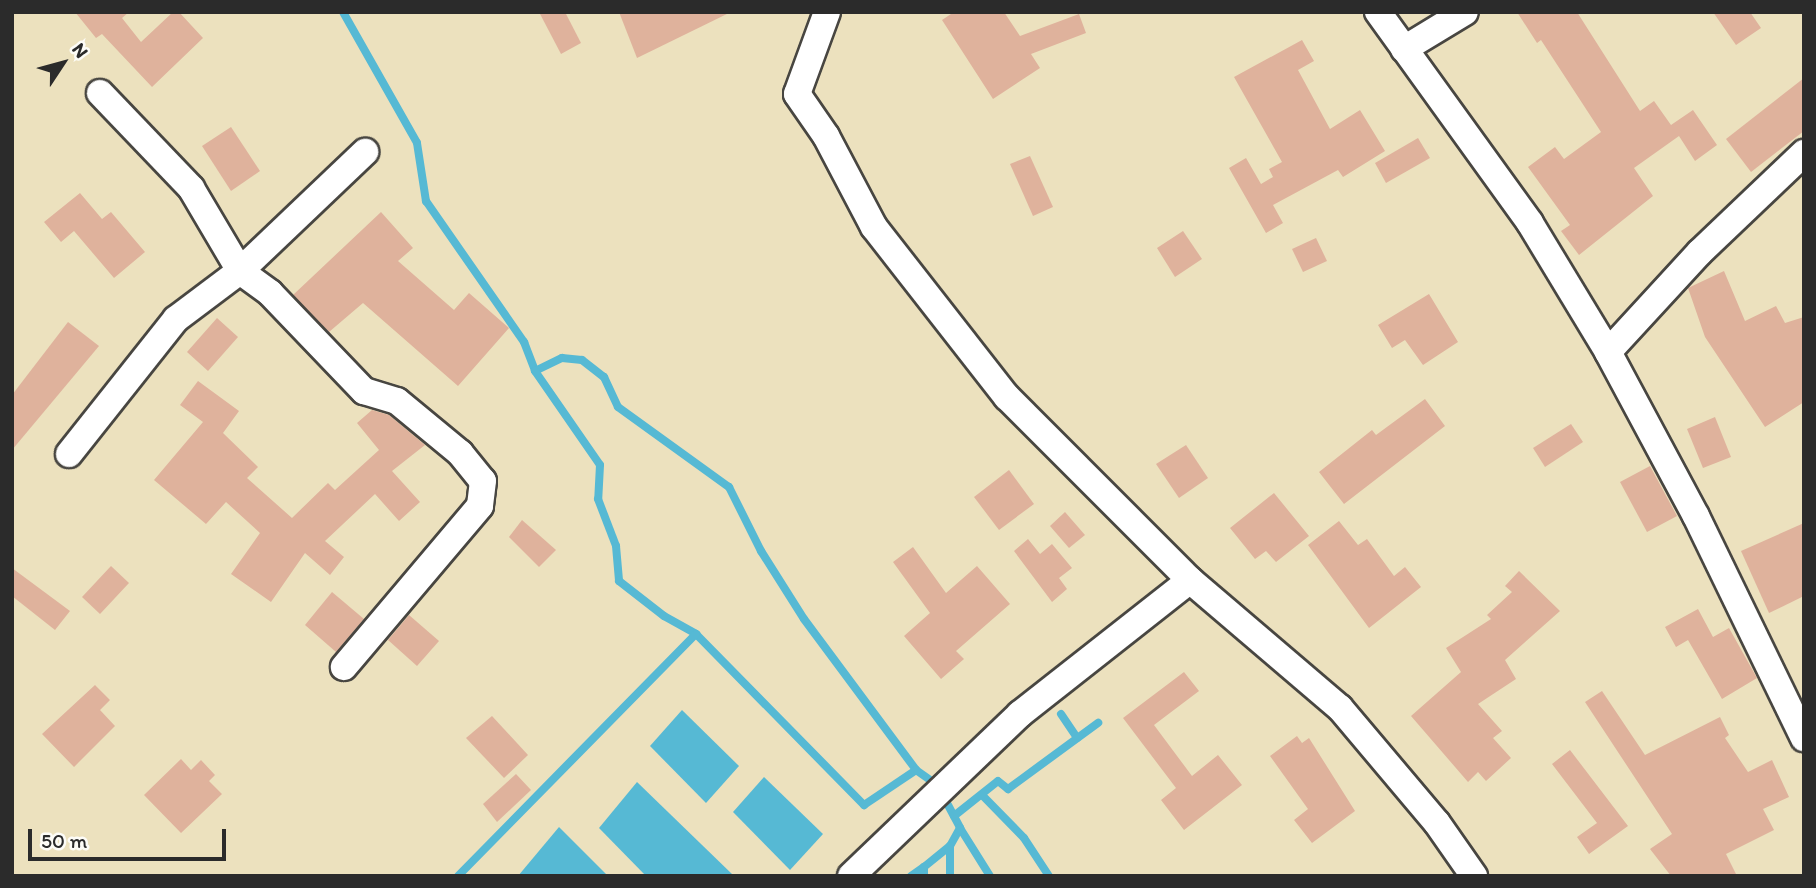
<!DOCTYPE html>
<html>
<head>
<meta charset="utf-8">
<style>
  body { margin:0 }
  #map { position:relative; width:1816px; height:888px; overflow:hidden; background:#ece1be; font-family:Itim,sans-serif }
  div>[style] { position:absolute }
  [style*='--x'] { left:calc(var(--x)*1px); top:calc(var(--y)*1px); width:calc(var(--w)*1px); rotate:calc(var(--a)*1deg) }
  .water>* { inset:0; background:#56b9d4 }
  .stream>* { height:8px; margin:-4px; padding:0 4px; transform-origin:4px; border-radius:4px; background:#56b9d4 }
  .building>* { inset:0; background:#dfb29c }
  .roads { filter:drop-shadow(2px 0 #484641) drop-shadow(-2px 0 #484641) drop-shadow(0 2px #484641) drop-shadow(0 -2px #484641) }
  .minor>* { height:26px; margin:-13px; padding:0 13px; transform-origin:13px; border-radius:13px; background:#fff }
  span { translate:-50% -50%; white-space:nowrap; text-align:center; line-height:1.15; -webkit-text-stroke:5px #fdfcf7; paint-order:stroke }
  .frame { position:absolute; inset:0; border:14px solid #2b2b2b; pointer-events:none }
  .north { position:absolute; left:28px; top:28px; width:70px; height:70px; -webkit-text-stroke:5px #fdfcf7; paint-order:stroke; rotate:54deg; font-size:19px; font-weight:700; line-height:28px; text-align:center; color:#2b2b2b }
  .north::after { content:''; display:block; margin:auto; width:24px; height:32px; background:#2b2b2b; clip-path:polygon(50% 0,100% 100%,50% 72%,0 100%) }
  .scale { position:absolute; left:28px; top:829px; width:198px; height:32px; box-sizing:border-box; border:4px solid #2b2b2b; border-top:0; padding-left:9px; font-size:21px; line-height:24px; white-space:nowrap; color:#2b2b2b; -webkit-text-stroke:5px #fdfcf7; paint-order:stroke }
</style>
</head>
<body>
<div id="map">
  <div class="water">
    <i style="clip-path:polygon(682px 710px,739px 766px,706px 803px,650px 746px)"></i>
    <i style="clip-path:polygon(764px 777px,823px 834px,790px 870px,733px 812px)"></i>
    <i style="clip-path:polygon(637px 782px,732px 874px,646px 876px,599px 828px)"></i>
    <i style="clip-path:polygon(559px 827px,608px 876px,518px 876px)"></i>
  </div>
  <div class="stream">
    <i style="--x:343;--y:12;--w:150;--a:60.5"></i>
    <i style="--x:417;--y:143;--w:59;--a:81.2"></i>
    <i style="--x:426;--y:201;--w:172;--a:55.2"></i>
    <i style="--x:524;--y:342;--w:31;--a:69"></i>
    <i style="--x:535;--y:371;--w:30;--a:-26"></i>
    <i style="--x:562;--y:358;--w:20;--a:6"></i>
    <i style="--x:582;--y:360;--w:28;--a:38"></i>
    <i style="--x:604;--y:377;--w:33;--a:65"></i>
    <i style="--x:618;--y:407;--w:137;--a:35.8"></i>
    <i style="--x:729;--y:487;--w:72;--a:63.4"></i>
    <i style="--x:761;--y:551;--w:80;--a:57.7"></i>
    <i style="--x:804;--y:619;--w:188;--a:53.4"></i>
    <i style="--x:916;--y:770;--w:16;--a:35"></i>
    <i style="--x:535;--y:371;--w:114;--a:55.3"></i>
    <i style="--x:600;--y:465;--w:34;--a:93"></i>
    <i style="--x:598;--y:499;--w:50;--a:69"></i>
    <i style="--x:616;--y:546;--w:35;--a:85"></i>
    <i style="--x:619;--y:581;--w:57;--a:37.9"></i>
    <i style="--x:664;--y:616;--w:37;--a:29"></i>
    <i style="--x:696;--y:634;--w:240;--a:45.5"></i>
    <i style="--x:864;--y:805;--w:63;--a:-33.9"></i>
    <i style="--x:1061;--y:714;--w:29;--a:56"></i>
    <i style="--x:984;--y:797;--w:57;--a:45.7"></i>
    <i style="--x:1024;--y:838;--w:45;--a:56.7"></i>
    <i style="--x:948;--y:805;--w:26;--a:62"></i>
    <i style="--x:960;--y:828;--w:21;--a:119"></i>
    <i style="--x:950;--y:846;--w:30;--a:90"></i>
    <i style="--x:954;--y:816;--w:56;--a:-38.5"></i>
    <i style="--x:998;--y:781;--w:13;--a:39"></i>
    <i style="--x:1008;--y:789;--w:112;--a:-36.3"></i>
    <i style="--x:960;--y:828;--w:57;--a:58"></i>
    <i style="--x:458;--y:876;--w:339;--a:-45.5"></i>
    <i style="--x:911;--y:876;--w:16;--a:-35"></i>
    <i style="--x:924;--y:876;--w:9;--a:-90"></i>
    <i style="--x:924;--y:867;--w:33;--a:-39"></i>
  </div>
  <div class="building">
    <i style="clip-path:polygon(75px 12px,129px 12px,122px 18px,141px 42px,173px 12px,179px 12px,203px 38px,152px 87px,102px 34px,96px 38px)"></i>
    <i style="clip-path:polygon(539px 12px,565px 12px,581px 43px,561px 54px)"></i>
    <i style="clip-path:polygon(619px 12px,731px 12px,637px 58px)"></i>
    <i style="clip-path:polygon(954px 12px,1004px 12px,1020px 36px,1079px 14px,1086px 33px,1031px 54px,1040px 68px,993px 99px,942px 20px)"></i>
    <i style="clip-path:polygon(1517px 12px,1577px 12px,1640px 111px,1654px 101px,1671px 125px,1693px 110px,1717px 145px,1695px 161px,1679px 136px,1634px 168px,1653px 196px,1579px 255px,1561px 231px,1570px 225px,1528px 167px,1555px 147px,1564px 159px,1601px 132px,1541px 40px,1537px 43px)"></i>
    <i style="clip-path:polygon(1713px 12px,1750px 12px,1761px 28px,1736px 45px)"></i>
    <i style="clip-path:polygon(1302px 40px,1314px 61px,1298px 70px,1330px 129px,1360px 110px,1385px 151px,1343px 177px,1338px 170px,1273px 205px,1283px 223px,1266px 233px,1229px 168px,1246px 158px,1261px 184px,1273px 177px,1269px 169px,1282px 162px,1234px 77px)"></i>
    <i style="clip-path:polygon(1804px 78px,1804px 131px,1751px 172px,1726px 139px)"></i>
    <i style="clip-path:polygon(231px 127px,260px 171px,231px 191px,202px 146px)"></i>
    <i style="clip-path:polygon(1418px 138px,1430px 158px,1386px 183px,1375px 163px)"></i>
    <i style="clip-path:polygon(1030px 156px,1053px 207px,1033px 216px,1010px 164px)"></i>
    <i style="clip-path:polygon(80px 193px,102px 219px,111px 212px,145px 252px,114px 278px,74px 231px,61px 242px,44px 222px)"></i>
    <i style="clip-path:polygon(381px 212px,413px 248px,398px 261px,454px 310px,469px 293px,509px 328px,458px 386px,363px 303px,329px 332px,293px 295px)"></i>
    <i style="clip-path:polygon(1183px 231px,1202px 259px,1175px 277px,1157px 248px)"></i>
    <i style="clip-path:polygon(1316px 238px,1327px 261px,1303px 272px,1292px 249px)"></i>
    <i style="clip-path:polygon(1724px 271px,1745px 321px,1776px 306px,1785px 323px,1804px 317px,1804px 402px,1765px 427px,1705px 337px,1688px 288px)"></i>
    <i style="clip-path:polygon(1429px 294px,1458px 342px,1423px 365px,1405px 340px,1392px 348px,1378px 325px)"></i>
    <i style="clip-path:polygon(217px 318px,238px 337px,208px 371px,187px 352px)"></i>
    <i style="clip-path:polygon(68px 322px,99px 346px,12px 450px,12px 395px)"></i>
    <i style="clip-path:polygon(198px 381px,239px 411px,223px 433px,258px 467px,247px 478px,292px 518px,328px 483px,335px 490px,379px 450px,357px 423px,372px 410px,389px 415px,425px 445px,392px 471px,420px 502px,399px 521px,375px 494px,325px 541px,344px 557px,330px 575px,305px 553px,271px 602px,231px 574px,260px 533px,226px 502px,206px 524px,154px 480px,203px 422px,180px 405px)"></i>
    <i style="clip-path:polygon(1425px 399px,1445px 426px,1344px 504px,1319px 472px,1372px 430px,1376px 435px)"></i>
    <i style="clip-path:polygon(1715px 417px,1731px 457px,1703px 468px,1687px 429px)"></i>
    <i style="clip-path:polygon(1571px 424px,1583px 442px,1545px 467px,1533px 448px)"></i>
    <i style="clip-path:polygon(1186px 445px,1208px 478px,1179px 498px,1156px 464px)"></i>
    <i style="clip-path:polygon(1650px 466px,1677px 516px,1647px 532px,1620px 482px)"></i>
    <i style="clip-path:polygon(1009px 470px,1034px 504px,999px 530px,974px 497px)"></i>
    <i style="clip-path:polygon(1274px 493px,1309px 536px,1276px 562px,1266px 551px,1255px 559px,1230px 528px)"></i>
    <i style="clip-path:polygon(1065px 512px,1085px 535px,1069px 548px,1050px 526px)"></i>
    <i style="clip-path:polygon(522px 520px,556px 550px,539px 567px,509px 537px)"></i>
    <i style="clip-path:polygon(1339px 521px,1358px 545px,1367px 539px,1394px 576px,1405px 567px,1421px 587px,1369px 628px,1308px 545px)"></i>
    <i style="clip-path:polygon(1804px 523px,1804px 596px,1769px 613px,1741px 551px)"></i>
    <i style="clip-path:polygon(1028px 539px,1040px 554px,1052px 544px,1072px 568px,1059px 578px,1067px 589px,1052px 602px,1014px 551px)"></i>
    <i style="clip-path:polygon(913px 547px,946px 593px,977px 566px,1010px 604px,956px 651px,964px 659px,941px 679px,904px 636px,930px 613px,893px 562px)"></i>
    <i style="clip-path:polygon(111px 566px,129px 583px,100px 614px,82px 597px)"></i>
    <i style="clip-path:polygon(12px 568px,70px 611px,55px 630px,12px 596px)"></i>
    <i style="clip-path:polygon(1519px 571px,1560px 611px,1505px 660px,1516px 679px,1478px 704px,1502px 731px,1493px 738px,1511px 758px,1486px 781px,1478px 772px,1468px 782px,1411px 716px,1461px 672px,1446px 648px,1491px 619px,1487px 615px,1512px 592px,1505px 586px)"></i>
    <i style="clip-path:polygon(332px 592px,364px 619px,336px 652px,305px 625px)"></i>
    <i style="clip-path:polygon(1698px 609px,1713px 637px,1729px 628px,1757px 678px,1722px 699px,1688px 640px,1676px 647px,1665px 627px)"></i>
    <i style="clip-path:polygon(409px 615px,439px 641px,417px 666px,388px 640px)"></i>
    <i style="clip-path:polygon(1184px 672px,1199px 691px,1154px 725px,1192px 776px,1218px 755px,1242px 785px,1184px 830px,1161px 800px,1176px 788px,1123px 718px)"></i>
    <i style="clip-path:polygon(95px 685px,110px 700px,100px 710px,115px 726px,74px 767px,42px 734px)"></i>
    <i style="clip-path:polygon(1602px 691px,1645px 755px,1720px 717px,1729px 735px,1725px 738px,1748px 772px,1772px 760px,1789px 797px,1763px 809px,1774px 830px,1726px 854px,1737px 876px,1671px 876px,1650px 849px,1672px 834px,1585px 702px)"></i>
    <i style="clip-path:polygon(492px 716px,528px 755px,504px 778px,466px 738px)"></i>
    <i style="clip-path:polygon(1297px 736px,1302px 743px,1309px 738px,1355px 811px,1312px 843px,1294px 820px,1308px 809px,1270px 756px)"></i>
    <i style="clip-path:polygon(1570px 750px,1628px 826px,1589px 854px,1577px 837px,1597px 823px,1552px 764px)"></i>
    <i style="clip-path:polygon(181px 759px,191px 770px,201px 760px,215px 775px,209px 781px,222px 794px,181px 833px,144px 795px)"></i>
    <i style="clip-path:polygon(516px 774px,531px 790px,497px 822px,483px 804px)"></i>
  </div>
  <div class="roads">
    <div class="minor">
      <i style="--x:827;--y:12;--w:87;--a:110.1"></i>
      <i style="--x:797;--y:94;--w:51;--a:55.4"></i>
      <i style="--x:826;--y:136;--w:103;--a:62.2"></i>
      <i style="--x:874;--y:227;--w:216;--a:52"></i>
      <i style="--x:1007;--y:397;--w:259;--a:45"></i>
      <i style="--x:1190;--y:580;--w:197;--a:40.5"></i>
      <i style="--x:1340;--y:708;--w:150;--a:49.9"></i>
      <i style="--x:1437;--y:823;--w:65;--a:55.1"></i>
      <i style="--x:1378;--y:12;--w:260;--a:54.2"></i>
      <i style="--x:1530;--y:223;--w:151;--a:58.8"></i>
      <i style="--x:1608;--y:352;--w:186;--a:61.8"></i>
      <i style="--x:1696;--y:516;--w:247;--a:64.1"></i>
      <i style="--x:1404;--y:49;--w:71;--a:-31.2"></i>
      <i style="--x:100;--y:93;--w:132;--a:46.2"></i>
      <i style="--x:191;--y:188;--w:96;--a:59.4"></i>
      <i style="--x:240;--y:271;--w:37;--a:36"></i>
      <i style="--x:270;--y:293;--w:136;--a:46.2"></i>
      <i style="--x:364;--y:391;--w:34;--a:17"></i>
      <i style="--x:397;--y:401;--w:82;--a:39.5"></i>
      <i style="--x:460;--y:453;--w:36;--a:51"></i>
      <i style="--x:483;--y:481;--w:25;--a:97"></i>
      <i style="--x:480;--y:506;--w:211;--a:130.2"></i>
      <i style="--x:1608;--y:352;--w:136;--a:-47.4"></i>
      <i style="--x:1700;--y:252;--w:144;--a:-43.6"></i>
      <i style="--x:69;--y:454;--w:172;--a:-51.6"></i>
      <i style="--x:176;--y:319;--w:80;--a:-36.9"></i>
      <i style="--x:240;--y:271;--w:173;--a:-43.6"></i>
      <i style="--x:851;--y:876;--w:234;--a:-43.8"></i>
      <i style="--x:1020;--y:714;--w:216;--a:-38.2"></i>
    </div>
  </div>
  <div class="frame"></div>
  <div class="north">N</div>
  <div class="scale">50 m</div>
</div>
</body>
</html>
